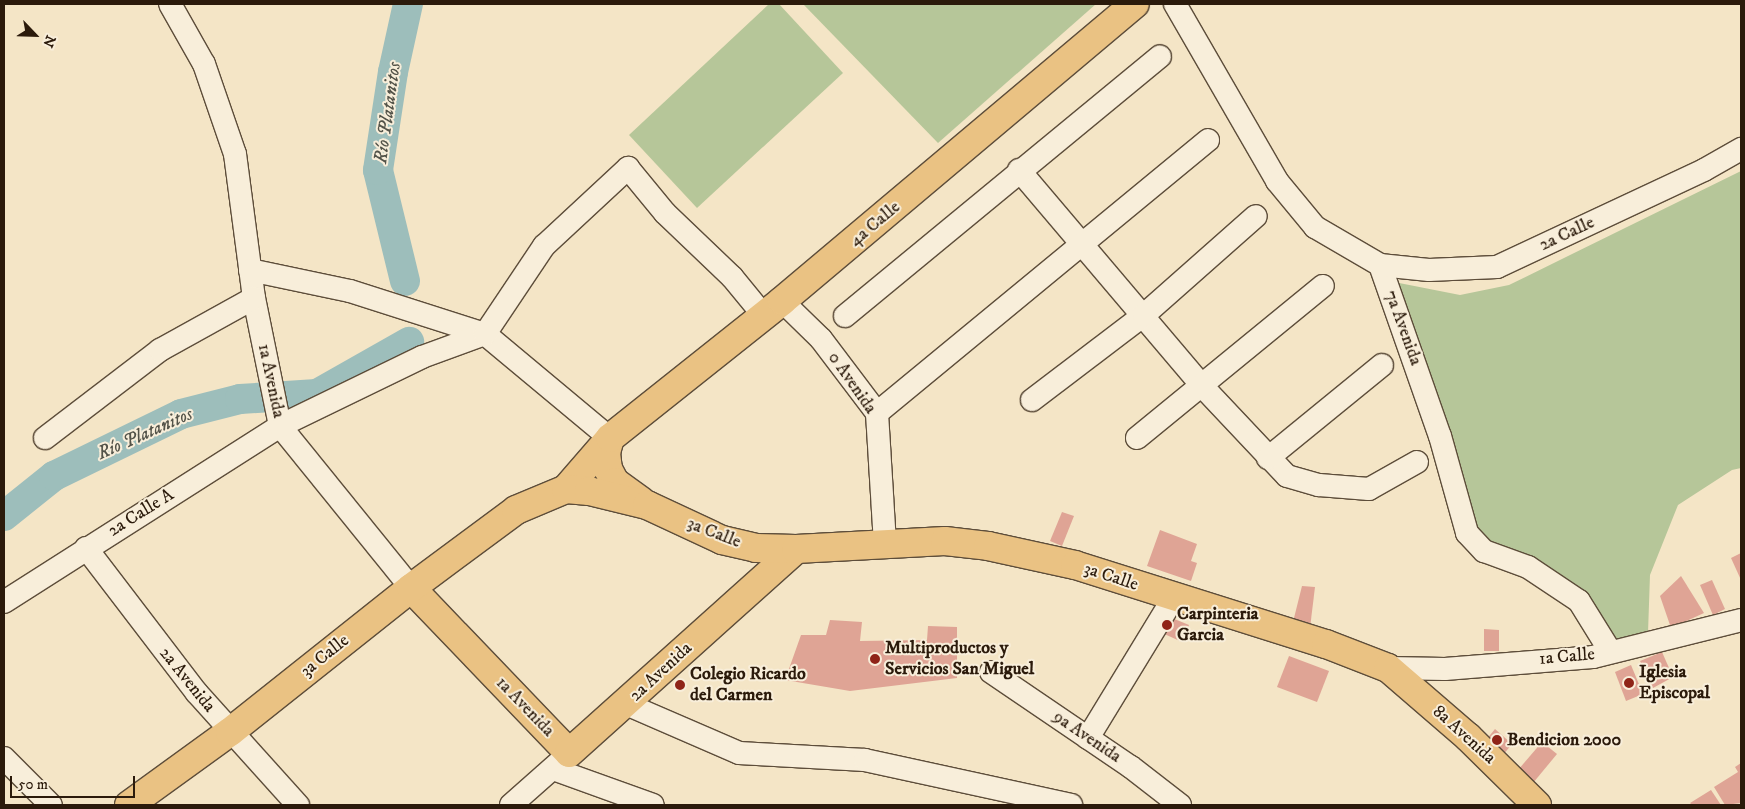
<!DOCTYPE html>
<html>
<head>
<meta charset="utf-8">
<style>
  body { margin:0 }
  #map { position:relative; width:1745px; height:809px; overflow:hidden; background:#f4e5c6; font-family:"IM FELL DW Pica",serif }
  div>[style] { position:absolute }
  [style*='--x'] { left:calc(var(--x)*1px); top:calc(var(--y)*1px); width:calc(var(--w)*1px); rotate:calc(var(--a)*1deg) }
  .green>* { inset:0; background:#b6c699 }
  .river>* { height:30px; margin:-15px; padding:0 15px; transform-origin:15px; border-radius:15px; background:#9dbebb }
  .building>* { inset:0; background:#dfa495 }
  .roads { filter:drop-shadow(1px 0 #5d4d3a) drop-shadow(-1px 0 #5d4d3a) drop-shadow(0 1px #5d4d3a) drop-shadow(0 -1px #5d4d3a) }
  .minor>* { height:22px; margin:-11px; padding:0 11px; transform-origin:11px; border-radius:11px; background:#f8eeda }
  .major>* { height:28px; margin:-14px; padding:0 14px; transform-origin:14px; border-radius:14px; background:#eac283 }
  .dots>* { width:14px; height:14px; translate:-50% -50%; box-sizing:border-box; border:2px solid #f8eeda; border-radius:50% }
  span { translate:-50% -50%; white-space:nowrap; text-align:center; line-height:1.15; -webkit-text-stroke:4px #f8eeda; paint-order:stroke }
  .street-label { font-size:18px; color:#2b1a0b }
  .poi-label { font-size:18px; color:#2b1a0b; font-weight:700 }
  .left { translate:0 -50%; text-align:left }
  .water-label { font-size:19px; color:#535349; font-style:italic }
  .frame { position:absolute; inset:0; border:5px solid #2b1a0b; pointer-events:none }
  .north { position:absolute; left:10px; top:10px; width:50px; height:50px; -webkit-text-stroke:4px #f8eeda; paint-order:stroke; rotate:114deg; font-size:14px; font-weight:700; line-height:20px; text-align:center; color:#2b1a0b }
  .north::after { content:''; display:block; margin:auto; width:18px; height:22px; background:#2b1a0b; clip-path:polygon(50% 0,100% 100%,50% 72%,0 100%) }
  .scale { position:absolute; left:10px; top:776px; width:125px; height:22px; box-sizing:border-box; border:2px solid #2b1a0b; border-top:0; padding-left:6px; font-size:15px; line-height:18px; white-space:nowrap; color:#2b1a0b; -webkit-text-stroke:4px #f8eeda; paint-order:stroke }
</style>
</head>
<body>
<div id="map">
  <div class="green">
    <i style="clip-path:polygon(769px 4px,779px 4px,843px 73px,697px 208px,629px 135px)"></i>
    <i style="clip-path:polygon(803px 4px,1096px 4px,938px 143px)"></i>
    <i style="clip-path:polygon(1741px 171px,1741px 468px,1732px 470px,1678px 505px,1650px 575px,1648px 633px,1608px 641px,1580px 601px,1474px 537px,1389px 281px,1460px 295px,1509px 285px)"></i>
  </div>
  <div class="river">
    <i style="--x:405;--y:281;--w:114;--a:-103.7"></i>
    <i style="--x:378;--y:170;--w:99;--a:-81.3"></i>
    <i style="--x:393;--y:72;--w:70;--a:-77.6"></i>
    <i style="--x:4;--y:516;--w:64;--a:-38.7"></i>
    <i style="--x:54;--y:476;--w:141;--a:-26"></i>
    <i style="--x:181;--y:414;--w:61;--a:-14.3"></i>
    <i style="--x:240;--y:399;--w:77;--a:-3.7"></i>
    <i style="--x:317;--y:394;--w:106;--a:-29.5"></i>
  </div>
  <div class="building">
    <i style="clip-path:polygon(1062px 512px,1074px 516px,1062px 546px,1050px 541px)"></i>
    <i style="clip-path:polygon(1160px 530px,1197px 544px,1191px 561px,1197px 563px,1191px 581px,1147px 566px)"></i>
    <i style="clip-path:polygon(1741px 553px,1741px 580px,1731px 558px)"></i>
    <i style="clip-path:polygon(1681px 576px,1704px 613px,1671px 628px,1660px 596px)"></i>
    <i style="clip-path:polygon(1712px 580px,1725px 609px,1713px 615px,1700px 585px)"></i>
    <i style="clip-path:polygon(1302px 586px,1315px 587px,1310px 628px,1293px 622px)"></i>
    <i style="clip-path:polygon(1167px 616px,1189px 625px,1182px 642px,1160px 632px)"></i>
    <i style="clip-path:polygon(830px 620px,862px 622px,860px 641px,927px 640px,928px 626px,957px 627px,957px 678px,850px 691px,785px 680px,801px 635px,826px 635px)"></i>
    <i style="clip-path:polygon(1484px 629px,1499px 630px,1499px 651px,1484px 651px)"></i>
    <i style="clip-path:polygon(1662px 652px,1673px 677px,1653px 688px,1640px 661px)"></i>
    <i style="clip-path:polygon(1289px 656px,1329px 671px,1317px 702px,1277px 687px)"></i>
    <i style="clip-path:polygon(1631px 665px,1643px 694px,1626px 701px,1615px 672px)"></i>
    <i style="clip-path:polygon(1495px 729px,1512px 744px,1503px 755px,1486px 740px)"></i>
    <i style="clip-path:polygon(1542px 742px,1557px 754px,1533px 783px,1518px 770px)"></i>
    <i style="clip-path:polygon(1741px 763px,1741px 803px,1725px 805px,1714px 787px,1738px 772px,1735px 767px)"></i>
    <i style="clip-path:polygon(1711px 790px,1721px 805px,1692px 805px,1690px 803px)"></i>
  </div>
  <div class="roads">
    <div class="minor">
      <i style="--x:170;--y:4;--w:69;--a:60.5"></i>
      <i style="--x:204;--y:64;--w:95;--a:71"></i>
      <i style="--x:235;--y:154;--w:145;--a:82.5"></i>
      <i style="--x:254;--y:298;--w:131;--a:78.5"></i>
      <i style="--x:280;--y:426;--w:208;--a:51"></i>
      <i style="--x:1175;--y:4;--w:204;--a:60"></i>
      <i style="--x:1277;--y:181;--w:60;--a:50.4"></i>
      <i style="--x:1315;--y:227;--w:75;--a:30.3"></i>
      <i style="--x:1380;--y:265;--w:181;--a:70.7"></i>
      <i style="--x:1440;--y:436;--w:101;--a:74.4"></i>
      <i style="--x:1467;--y:533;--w:25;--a:47"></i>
      <i style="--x:1484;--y:551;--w:47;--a:20"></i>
      <i style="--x:1528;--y:567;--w:61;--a:33.7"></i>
      <i style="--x:1579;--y:601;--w:59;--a:58.2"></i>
      <i style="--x:1019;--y:170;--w:285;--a:49.7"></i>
      <i style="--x:1203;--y:387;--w:122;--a:46.7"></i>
      <i style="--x:1287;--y:476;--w:33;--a:16"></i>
      <i style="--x:1319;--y:485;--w:50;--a:4.6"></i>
      <i style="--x:1369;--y:489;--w:55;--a:-29.4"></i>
      <i style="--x:1380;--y:265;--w:49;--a:5.8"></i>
      <i style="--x:1429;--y:270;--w:68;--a:-2.5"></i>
      <i style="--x:1497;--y:267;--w:229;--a:-25.1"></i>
      <i style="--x:1704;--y:170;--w:43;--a:-29.6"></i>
      <i style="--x:250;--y:270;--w:102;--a:11.9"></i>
      <i style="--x:350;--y:291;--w:142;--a:17.7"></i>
      <i style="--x:485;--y:334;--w:163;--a:39.8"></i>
      <i style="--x:782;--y:301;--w:54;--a:44.3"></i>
      <i style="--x:821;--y:339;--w:93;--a:52.9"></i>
      <i style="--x:877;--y:413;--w:130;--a:86.5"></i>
      <i style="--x:845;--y:316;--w:408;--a:-39.5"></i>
      <i style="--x:1032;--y:400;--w:141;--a:-37.2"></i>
      <i style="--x:1144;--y:315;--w:149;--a:-41.5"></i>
      <i style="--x:877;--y:413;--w:429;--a:-39.5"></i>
      <i style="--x:45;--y:438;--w:145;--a:-37.4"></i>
      <i style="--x:160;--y:350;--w:107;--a:-29"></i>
      <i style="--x:1137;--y:438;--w:240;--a:-39.3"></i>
      <i style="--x:1268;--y:458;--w:147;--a:-39.2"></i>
      <i style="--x:86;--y:548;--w:183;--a:52.6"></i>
      <i style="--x:197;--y:693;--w:151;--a:48"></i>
      <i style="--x:4;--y:602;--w:327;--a:-32.5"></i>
      <i style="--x:280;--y:426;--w:158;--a:-25.9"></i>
      <i style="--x:422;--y:357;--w:67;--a:-20.1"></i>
      <i style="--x:485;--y:334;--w:106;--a:-56.2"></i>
      <i style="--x:544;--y:246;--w:115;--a:-42.9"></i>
      <i style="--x:628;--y:168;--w:58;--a:50.6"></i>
      <i style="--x:665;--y:213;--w:93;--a:43.7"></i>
      <i style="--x:732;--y:277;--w:50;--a:50.6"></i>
      <i style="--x:1388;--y:668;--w:57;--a:1"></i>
      <i style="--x:1445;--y:669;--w:148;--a:-4.6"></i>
      <i style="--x:1593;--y:657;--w:153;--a:-14"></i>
      <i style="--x:991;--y:672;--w:169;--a:34.2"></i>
      <i style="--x:1131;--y:767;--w:62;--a:37.8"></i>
      <i style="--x:626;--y:704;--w:123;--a:23.4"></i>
      <i style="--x:739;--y:753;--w:126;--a:3.2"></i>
      <i style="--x:865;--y:760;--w:211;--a:12.3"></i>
      <i style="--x:1088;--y:738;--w:165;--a:-58.6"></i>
      <i style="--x:4;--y:758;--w:66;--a:45"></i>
      <i style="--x:553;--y:769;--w:106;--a:19.8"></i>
      <i style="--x:511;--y:805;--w:69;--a:-41.5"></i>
    </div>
    <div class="major">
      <i style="--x:610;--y:438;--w:16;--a:105"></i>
      <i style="--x:606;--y:453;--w:16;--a:83"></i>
      <i style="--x:608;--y:469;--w:15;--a:62"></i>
      <i style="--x:615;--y:482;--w:32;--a:36"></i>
      <i style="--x:566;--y:489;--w:67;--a:-49.2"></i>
      <i style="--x:610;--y:438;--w:220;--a:-38.5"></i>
      <i style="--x:782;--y:301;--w:461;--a:-40.1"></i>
      <i style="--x:411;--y:588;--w:228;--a:46.2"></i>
      <i style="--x:569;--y:753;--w:305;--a:-41.9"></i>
      <i style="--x:129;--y:805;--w:125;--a:-35.9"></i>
      <i style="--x:230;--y:732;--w:231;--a:-38.5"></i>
      <i style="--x:411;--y:588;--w:131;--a:-36.6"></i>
      <i style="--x:516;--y:510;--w:54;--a:-22.8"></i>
      <i style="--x:566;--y:489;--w:23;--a:5"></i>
      <i style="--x:589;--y:491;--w:60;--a:13.6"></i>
      <i style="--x:647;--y:505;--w:83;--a:25"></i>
      <i style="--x:722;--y:540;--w:35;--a:13"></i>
      <i style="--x:756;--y:548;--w:40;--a:1.4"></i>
      <i style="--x:796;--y:549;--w:149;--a:-3.1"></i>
      <i style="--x:945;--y:541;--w:43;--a:6.6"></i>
      <i style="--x:988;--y:546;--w:89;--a:12.3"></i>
      <i style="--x:1075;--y:565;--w:263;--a:17.5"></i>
      <i style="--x:1326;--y:644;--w:66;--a:21.2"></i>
      <i style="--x:1388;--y:668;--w:106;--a:40.8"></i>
      <i style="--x:1468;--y:737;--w:97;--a:44.6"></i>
    </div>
  </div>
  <div class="dots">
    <i style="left:1167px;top:625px;background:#8f2418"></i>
    <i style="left:875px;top:659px;background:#8f2418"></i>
    <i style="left:1629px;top:683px;background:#8f2418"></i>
    <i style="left:680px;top:685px;background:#8f2418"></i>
    <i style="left:1497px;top:740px;background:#8f2418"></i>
  </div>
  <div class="street-label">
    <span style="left:875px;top:224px;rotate:-40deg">4a Calle</span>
    <span style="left:1567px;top:234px;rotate:-25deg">2a Calle</span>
    <span style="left:1403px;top:328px;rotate:70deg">7a Avenida</span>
    <span style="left:271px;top:381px;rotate:78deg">1a Avenida</span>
    <span style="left:852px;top:383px;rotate:55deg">0 Avenida</span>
    <span style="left:141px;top:513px;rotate:-32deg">2a Calle A</span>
    <span style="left:714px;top:533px;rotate:21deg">3a Calle</span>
    <span style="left:1111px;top:577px;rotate:18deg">3a Calle</span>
    <span style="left:325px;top:656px;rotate:-39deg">3a Calle</span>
    <span style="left:1567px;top:657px;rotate:-5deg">1a Calle</span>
    <span style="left:661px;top:672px;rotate:-43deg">2a Avenida</span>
    <span style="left:187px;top:680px;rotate:51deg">2a Avenida</span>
    <span style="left:525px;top:707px;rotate:46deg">1a Avenida</span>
    <span style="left:1464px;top:735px;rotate:42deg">8a Avenida</span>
    <span style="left:1087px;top:737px;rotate:34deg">9a Avenida</span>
  </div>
  <div class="poi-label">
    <span class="left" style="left:1177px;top:625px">Carpinteria<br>Garcia</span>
    <span class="left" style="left:885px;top:659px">Multiproductos y<br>Servicios San Miguel</span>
    <span class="left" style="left:1639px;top:683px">Iglesia<br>Episcopal</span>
    <span class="left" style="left:690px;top:685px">Colegio Ricardo<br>del Carmen</span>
    <span class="left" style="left:1507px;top:740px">Bendicion 2000</span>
  </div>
  <div class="water-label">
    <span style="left:388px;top:113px;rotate:-82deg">Río Platanitos</span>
    <span style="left:145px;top:434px;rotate:-24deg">Río Platanitos</span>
  </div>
  <div class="frame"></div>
  <div class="north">N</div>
  <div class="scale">50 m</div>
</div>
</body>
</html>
